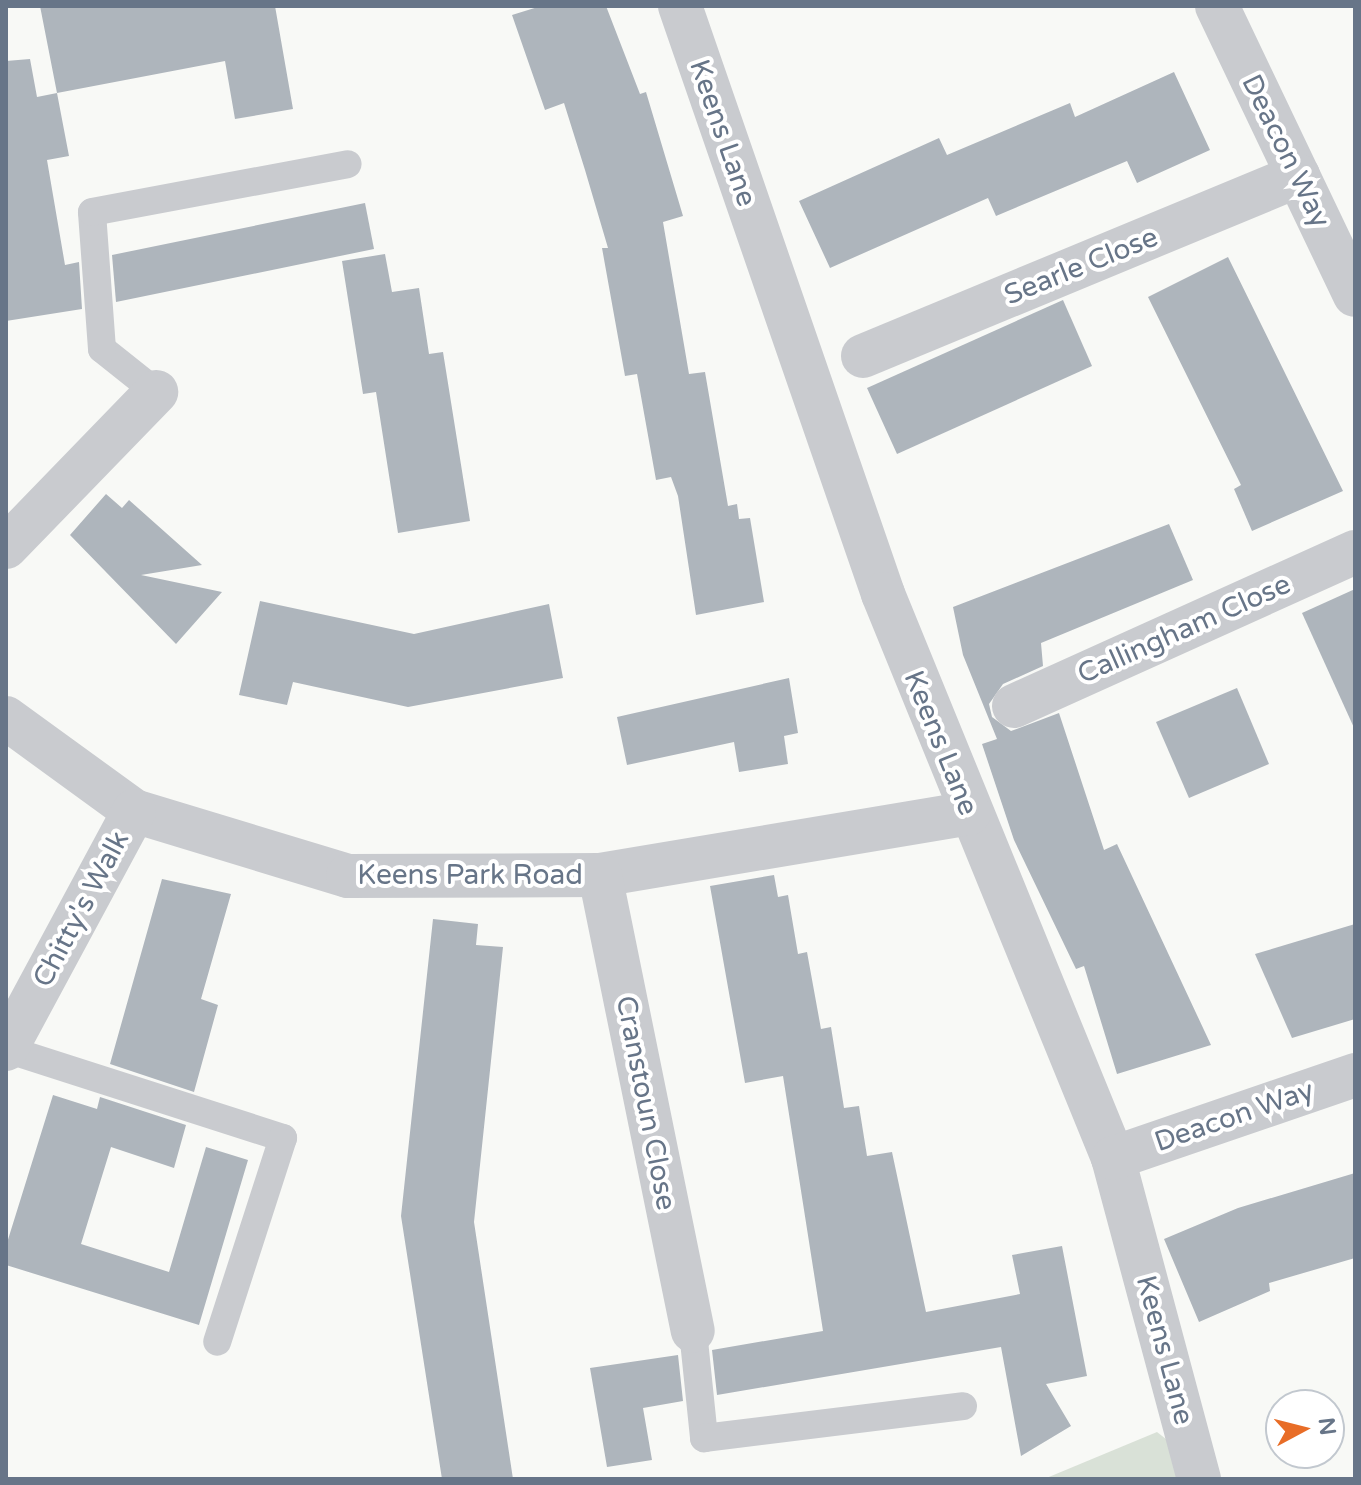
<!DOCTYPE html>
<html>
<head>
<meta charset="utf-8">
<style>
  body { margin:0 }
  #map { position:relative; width:1361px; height:1485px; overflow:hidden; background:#f8f9f6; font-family:"Varela Round",sans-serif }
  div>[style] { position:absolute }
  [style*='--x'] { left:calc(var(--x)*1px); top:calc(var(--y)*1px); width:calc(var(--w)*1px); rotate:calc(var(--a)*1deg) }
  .green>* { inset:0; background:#d9e1d7 }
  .building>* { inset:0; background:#aeb5bc }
  .lane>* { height:28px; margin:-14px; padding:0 14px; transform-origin:14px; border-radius:14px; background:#c9cbcf }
  .street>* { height:44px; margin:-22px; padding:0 22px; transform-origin:22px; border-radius:22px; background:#c9cbcf }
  span { translate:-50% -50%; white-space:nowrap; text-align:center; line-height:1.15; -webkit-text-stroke:8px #fff; paint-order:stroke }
  .street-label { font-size:28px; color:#677588 }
  .frame { position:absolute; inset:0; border:8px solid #677588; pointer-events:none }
  .north { position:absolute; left:1265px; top:1389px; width:80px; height:80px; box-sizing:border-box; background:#fff; border:2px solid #c2c8cf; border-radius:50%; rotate:83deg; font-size:22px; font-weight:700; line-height:32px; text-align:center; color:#677588 }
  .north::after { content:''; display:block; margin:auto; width:28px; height:36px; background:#e86d27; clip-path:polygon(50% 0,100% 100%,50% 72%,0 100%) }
</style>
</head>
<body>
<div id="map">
  <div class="green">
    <i style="clip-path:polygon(1157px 1432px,1217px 1479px,1044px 1479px)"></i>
  </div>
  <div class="building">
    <i style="clip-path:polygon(40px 6px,275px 6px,293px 109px,235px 119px,225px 61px,57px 93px)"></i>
    <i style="clip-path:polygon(541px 6px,606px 6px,640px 94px,646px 92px,683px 216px,663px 222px,689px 374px,705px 372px,728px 506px,737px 504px,739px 519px,750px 518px,764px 602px,696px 615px,678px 496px,671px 477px,656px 480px,637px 374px,625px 376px,602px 248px,608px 248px,585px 170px,564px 103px,545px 110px,512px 15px)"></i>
    <i style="clip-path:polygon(30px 59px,37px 97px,57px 93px,69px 156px,47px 160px,65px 265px,79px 262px,82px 309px,6px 321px,6px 61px)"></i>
    <i style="clip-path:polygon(1174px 72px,1210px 150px,1137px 183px,1127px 161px,996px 216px,988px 198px,830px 268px,799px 201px,939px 138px,947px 155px,1070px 103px,1075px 117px)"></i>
    <i style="clip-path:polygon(365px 203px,374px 249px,116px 302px,112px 255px)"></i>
    <i style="clip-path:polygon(385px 254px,392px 292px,419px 288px,429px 354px,443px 352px,470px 521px,398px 533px,376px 392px,363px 394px,342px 261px)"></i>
    <i style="clip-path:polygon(1228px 257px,1343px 491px,1252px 531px,1234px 489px,1241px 485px,1148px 297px)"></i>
    <i style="clip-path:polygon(1063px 300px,1092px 366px,897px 454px,867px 388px)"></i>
    <i style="clip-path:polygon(106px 494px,122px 508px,129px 500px,202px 565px,141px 575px,222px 592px,176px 644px,70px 535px)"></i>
    <i style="clip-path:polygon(1169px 524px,1193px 580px,1041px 643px,1043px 666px,1003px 684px,989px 704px,992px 717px,1011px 731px,1059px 713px,1104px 850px,1117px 844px,1211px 1045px,1117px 1074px,1084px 966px,1076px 969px,1014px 840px,982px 744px,997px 739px,963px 655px,953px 607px)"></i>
    <i style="clip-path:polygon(1355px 589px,1355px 730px,1302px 613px)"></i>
    <i style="clip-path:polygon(260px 601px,414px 634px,549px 604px,563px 678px,408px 707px,293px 682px,287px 705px,239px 695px)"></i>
    <i style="clip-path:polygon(789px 678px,798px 733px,784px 736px,788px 764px,739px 772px,734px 742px,627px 765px,617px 717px)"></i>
    <i style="clip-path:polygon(1237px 688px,1269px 764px,1189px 798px,1156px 722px)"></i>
    <i style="clip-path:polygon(774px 875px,778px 897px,788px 895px,798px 954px,807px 952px,821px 1029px,831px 1027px,844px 1108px,859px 1106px,867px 1156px,892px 1152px,926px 1312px,1020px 1294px,1012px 1255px,1062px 1246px,1087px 1376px,1046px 1384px,1071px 1426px,1021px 1456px,1001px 1347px,717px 1395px,712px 1350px,823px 1331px,783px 1076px,745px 1083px,710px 886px)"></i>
    <i style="clip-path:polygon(162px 879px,231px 894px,201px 999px,218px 1005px,194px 1092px,110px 1064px)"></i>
    <i style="clip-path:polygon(433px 919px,478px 924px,476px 945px,503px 947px,474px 1222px,513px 1479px,442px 1479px,401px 1216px)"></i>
    <i style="clip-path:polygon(1355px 924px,1355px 1019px,1292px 1038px,1255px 954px)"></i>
    <i style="clip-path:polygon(53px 1095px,97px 1109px,100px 1097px,186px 1125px,174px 1168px,111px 1147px,81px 1244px,169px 1272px,206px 1147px,248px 1160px,199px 1325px,6px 1265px,6px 1246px)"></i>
    <i style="clip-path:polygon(1355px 1173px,1355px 1258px,1269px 1283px,1270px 1291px,1199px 1322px,1164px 1239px,1238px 1208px)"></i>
    <i style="clip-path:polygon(678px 1355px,683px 1401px,643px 1408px,652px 1460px,607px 1467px,590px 1368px)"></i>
  </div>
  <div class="lane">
    <i style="--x:156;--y:392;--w:69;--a:-141.5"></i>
    <i style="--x:102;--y:349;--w:137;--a:-94.2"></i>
    <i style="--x:92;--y:212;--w:260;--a:-10.6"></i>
    <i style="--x:6;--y:1049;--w:291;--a:17.8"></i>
    <i style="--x:283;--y:1138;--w:214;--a:107.9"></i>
    <i style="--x:693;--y:1331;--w:108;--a:84.1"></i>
    <i style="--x:704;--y:1438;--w:261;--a:-7"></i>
  </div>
  <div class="street">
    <i style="--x:680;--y:6;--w:622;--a:70.95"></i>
    <i style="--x:883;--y:594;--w:609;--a:67.81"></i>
    <i style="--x:1113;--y:1158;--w:332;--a:75"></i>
    <i style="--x:1217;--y:6;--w:320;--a:64.5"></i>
    <i style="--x:863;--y:356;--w:471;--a:-22.5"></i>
    <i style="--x:6;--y:547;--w:216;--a:-45.9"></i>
    <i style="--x:1014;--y:706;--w:374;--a:-24.3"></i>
    <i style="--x:6;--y:718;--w:158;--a:36"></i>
    <i style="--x:134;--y:811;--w:224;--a:16.9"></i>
    <i style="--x:348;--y:876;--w:252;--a:-0.2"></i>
    <i style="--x:600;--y:875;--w:374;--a:-9.5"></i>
    <i style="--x:600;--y:875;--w:465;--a:78.5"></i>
    <i style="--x:6;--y:1049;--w:270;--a:-61.7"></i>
    <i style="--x:1113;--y:1158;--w:256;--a:-18.9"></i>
  </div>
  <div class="street-label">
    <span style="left:723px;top:133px;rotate:71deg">Keens Lane</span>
    <span style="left:1286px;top:151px;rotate:64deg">Deacon Way</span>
    <span style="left:1081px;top:266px;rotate:-22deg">Searle Close</span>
    <span style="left:1184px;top:629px;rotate:-24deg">Callingham Close</span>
    <span style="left:941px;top:743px;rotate:68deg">Keens Lane</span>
    <span style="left:470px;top:875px">Keens Park Road</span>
    <span style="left:81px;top:909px;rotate:-62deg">Chitty's Walk</span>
    <span style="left:646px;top:1103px;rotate:79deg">Cranstoun Close</span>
    <span style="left:1234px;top:1116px;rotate:-19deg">Deacon Way</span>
    <span style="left:1165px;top:1350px;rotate:75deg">Keens Lane</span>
  </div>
  <div class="frame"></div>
  <div class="north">N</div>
</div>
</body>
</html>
